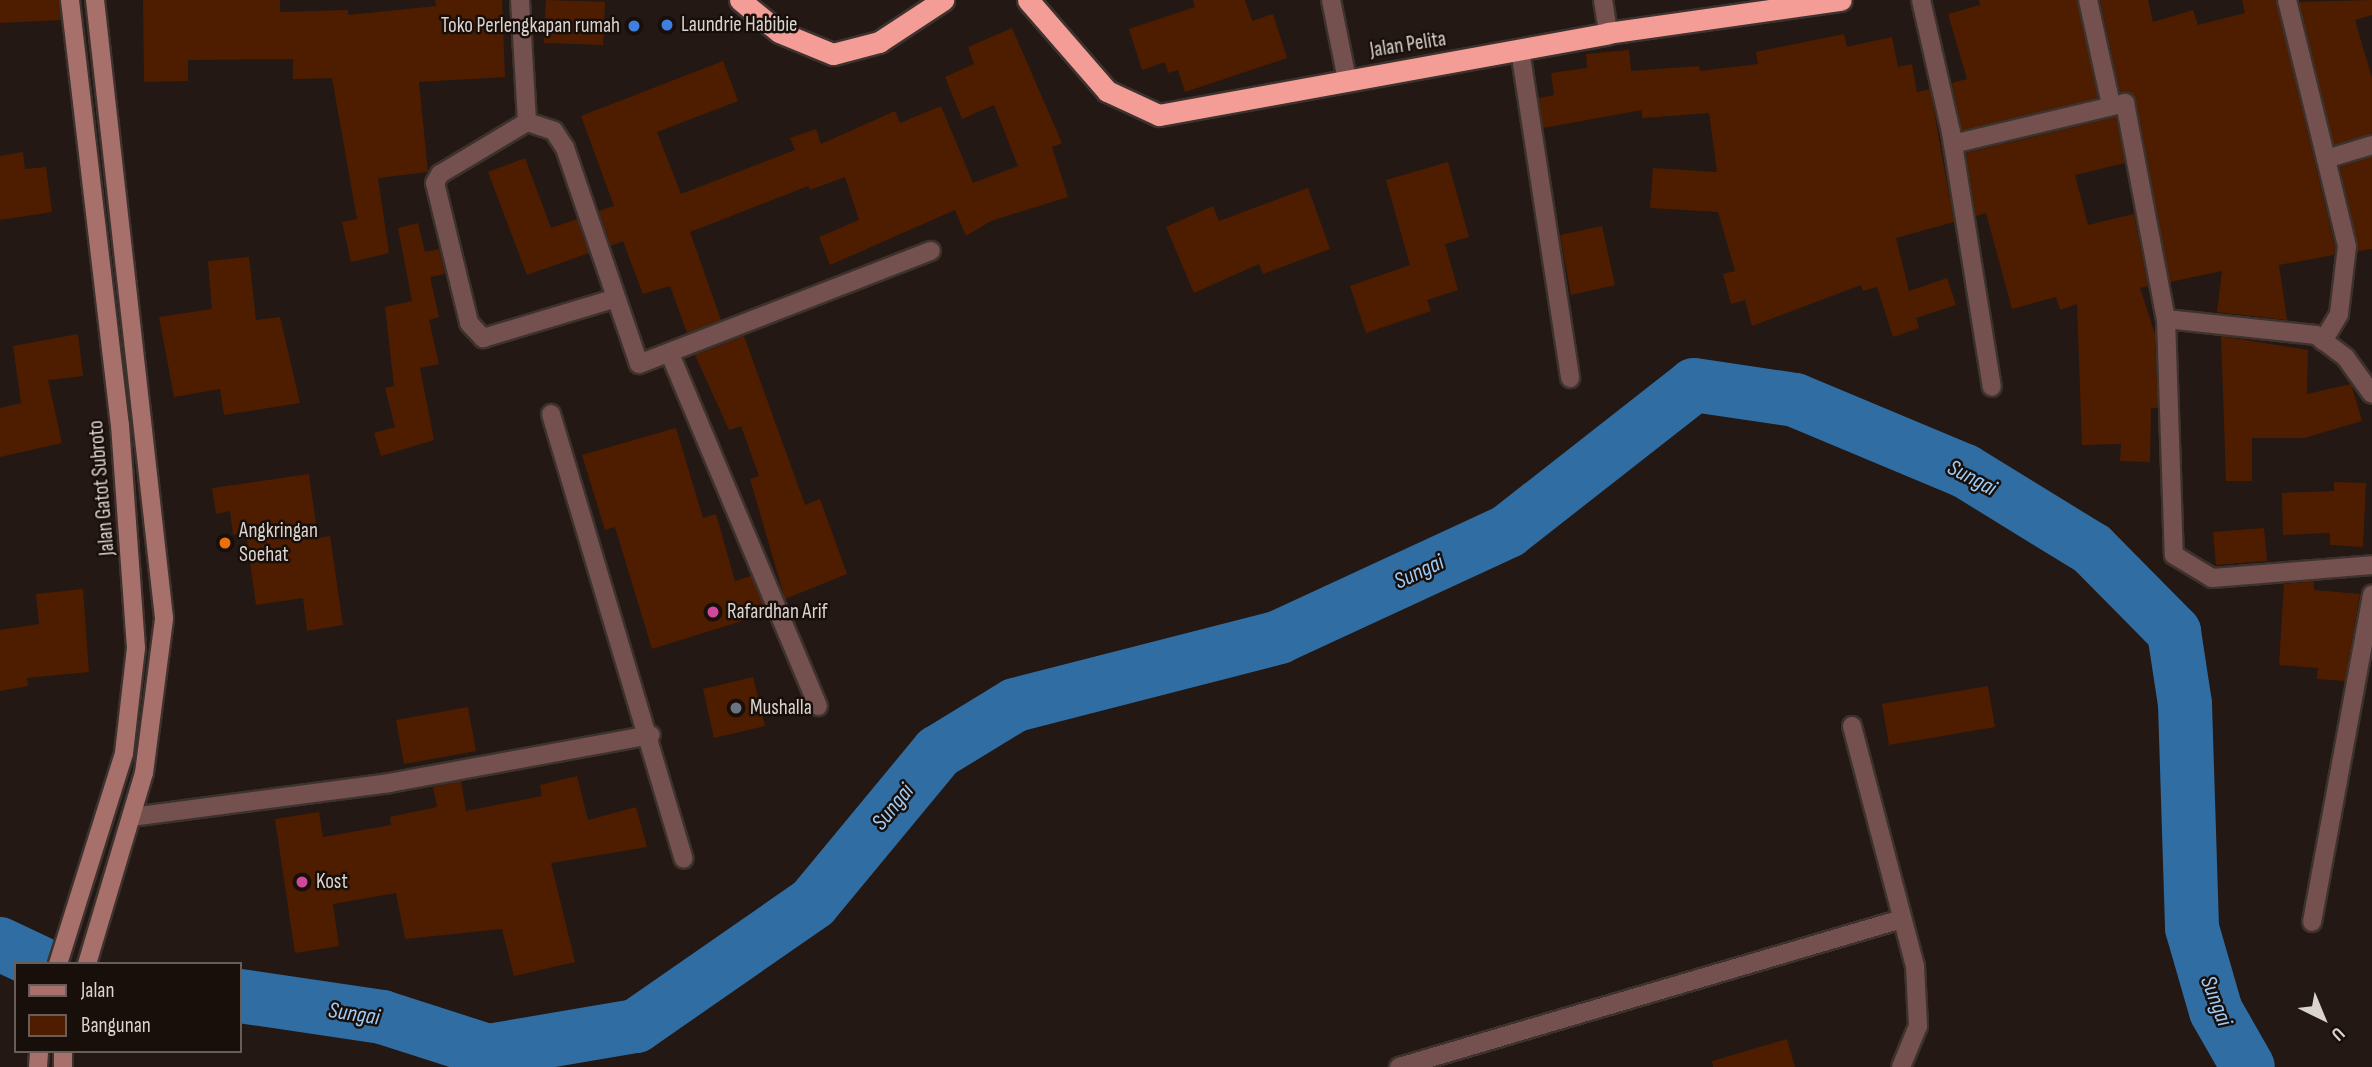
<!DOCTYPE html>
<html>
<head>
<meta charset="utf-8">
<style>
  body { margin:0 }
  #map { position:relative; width:2372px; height:1067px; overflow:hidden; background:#231813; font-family:"Sofia Sans Condensed",sans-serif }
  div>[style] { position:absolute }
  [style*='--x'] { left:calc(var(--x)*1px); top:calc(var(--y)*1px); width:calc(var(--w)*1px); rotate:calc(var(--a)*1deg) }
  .river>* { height:54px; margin:-27px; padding:0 27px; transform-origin:27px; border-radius:27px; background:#306da2 }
  .building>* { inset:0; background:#4e1d00 }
  .roads { filter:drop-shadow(2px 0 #3d322d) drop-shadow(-2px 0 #3d322d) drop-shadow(0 2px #3d322d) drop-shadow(0 -2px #3d322d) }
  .street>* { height:18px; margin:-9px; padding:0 9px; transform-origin:9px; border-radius:9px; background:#74514e }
  .secondary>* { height:18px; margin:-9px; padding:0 9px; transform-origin:9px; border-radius:9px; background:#a7706b }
  .highway>* { height:21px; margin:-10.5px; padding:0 10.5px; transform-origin:10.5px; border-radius:10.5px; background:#f39d96 }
  .dots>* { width:19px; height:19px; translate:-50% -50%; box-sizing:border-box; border:4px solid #190f0a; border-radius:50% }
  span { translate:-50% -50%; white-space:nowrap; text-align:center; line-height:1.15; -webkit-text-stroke:5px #190f0a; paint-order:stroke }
  .poi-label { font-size:21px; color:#dbd3cf }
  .left { translate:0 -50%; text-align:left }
  .right { translate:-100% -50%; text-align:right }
  .street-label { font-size:21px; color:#dbd3cf }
  .water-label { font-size:23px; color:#9dccf9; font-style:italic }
  .legend { position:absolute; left:14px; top:962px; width:228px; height:91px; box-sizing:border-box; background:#190f0a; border:2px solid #675d59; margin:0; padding:9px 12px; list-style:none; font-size:21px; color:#dbd3cf }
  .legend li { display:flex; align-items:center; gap:14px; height:35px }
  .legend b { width:35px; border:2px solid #675d59 }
  .north { position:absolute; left:2288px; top:983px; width:70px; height:70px; -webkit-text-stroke:5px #190f0a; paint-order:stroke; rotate:137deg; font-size:19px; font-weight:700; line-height:28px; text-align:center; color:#dbd3cf }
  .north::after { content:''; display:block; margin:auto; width:24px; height:32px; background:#dbd3cf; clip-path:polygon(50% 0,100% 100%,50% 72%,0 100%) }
</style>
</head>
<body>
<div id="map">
  <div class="river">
    <i style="--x:0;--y:944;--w:47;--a:25.5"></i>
    <i style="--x:240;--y:996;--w:144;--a:8.4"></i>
    <i style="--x:382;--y:1017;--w:111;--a:17.8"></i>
    <i style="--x:488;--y:1051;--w:150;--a:-9.6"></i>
    <i style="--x:636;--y:1026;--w:216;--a:-34.8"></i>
    <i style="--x:813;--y:903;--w:196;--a:-50.4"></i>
    <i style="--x:938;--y:752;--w:90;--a:-31.4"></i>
    <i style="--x:1015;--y:705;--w:273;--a:-14.4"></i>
    <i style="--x:1279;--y:637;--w:252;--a:-24.8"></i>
    <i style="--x:1508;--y:531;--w:236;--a:-38.1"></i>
    <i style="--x:1694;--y:385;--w:102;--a:8.4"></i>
    <i style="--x:1795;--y:400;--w:184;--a:22.7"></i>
    <i style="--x:1965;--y:471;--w:149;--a:31.6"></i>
    <i style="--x:2092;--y:549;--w:117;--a:45.3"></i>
    <i style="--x:2174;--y:632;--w:73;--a:81.3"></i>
    <i style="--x:2185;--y:704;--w:224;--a:88.2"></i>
    <i style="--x:2192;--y:928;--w:86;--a:73.9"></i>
    <i style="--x:2216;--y:1011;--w:64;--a:60.3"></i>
  </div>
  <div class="building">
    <i style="clip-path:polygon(0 0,59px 0,61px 20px,0 23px)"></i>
    <i style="clip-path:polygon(143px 0,280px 0,280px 12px,348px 10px,348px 15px,436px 6px,435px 0,502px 0,505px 77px,419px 82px,428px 172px,378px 178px,389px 253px,351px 262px,342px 222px,357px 219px,332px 78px,293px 79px,293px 59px,188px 60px,188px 81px,144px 82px)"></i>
    <i style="clip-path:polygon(546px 0,605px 2px,603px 45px,544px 43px)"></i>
    <i style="clip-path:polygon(1193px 0,1245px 0,1252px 21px,1273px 14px,1287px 58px,1185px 92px,1178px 70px,1168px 73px,1165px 62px,1142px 70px,1129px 29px,1195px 7px)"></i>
    <i style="clip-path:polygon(1979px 0,2077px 0,2098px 98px,1962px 130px,1952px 83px,1967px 79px,1948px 14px,1980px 5px)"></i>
    <i style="clip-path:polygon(2100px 0,2148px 0,2153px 22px,2193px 10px,2198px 25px,2245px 13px,2242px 0,2276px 0,2335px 247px,2334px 255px,2279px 265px,2287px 320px,2217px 312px,2222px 271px,2170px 282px,2136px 101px,2120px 93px)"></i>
    <i style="clip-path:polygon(2372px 0,2372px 15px,2355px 20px,2372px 78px,2372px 134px,2334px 145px,2299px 2px)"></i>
    <i style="clip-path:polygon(1012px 28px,1062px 143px,1052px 147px,1068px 197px,991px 221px,966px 236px,955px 210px,830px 265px,819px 237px,859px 220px,845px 177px,810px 190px,808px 186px,690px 232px,721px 320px,687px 333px,670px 286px,643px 294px,623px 241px,611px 246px,599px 211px,614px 206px,581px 116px,723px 61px,738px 101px,657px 132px,681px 194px,795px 150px,790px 138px,816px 129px,821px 144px,895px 111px,900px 123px,941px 106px,973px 183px,1018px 166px,994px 105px,962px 119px,945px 77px,974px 64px,968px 47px)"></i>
    <i style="clip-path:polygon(1844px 34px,1847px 47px,1892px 37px,1898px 67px,1912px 64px,1917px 92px,1930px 89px,1954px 222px,1896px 238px,1909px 291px,1947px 278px,1956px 305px,1916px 318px,1919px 328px,1893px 337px,1877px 287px,1863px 291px,1861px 285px,1752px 326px,1745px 300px,1731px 304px,1723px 274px,1735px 271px,1718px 212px,1650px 208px,1653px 168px,1717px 172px,1709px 113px,1642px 118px,1642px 110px,1543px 128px,1539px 98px,1554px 95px,1551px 73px,1587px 68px,1586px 54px,1629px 50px,1631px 71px,1699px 66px,1700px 71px,1758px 64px,1756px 52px)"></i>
    <i style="clip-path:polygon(2116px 117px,2125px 163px,2075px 175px,2088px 225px,2134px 214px,2148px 286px,2140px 288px,2155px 334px,2158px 408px,2151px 408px,2150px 462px,2120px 461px,2121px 444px,2082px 445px,2077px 304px,2060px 310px,2056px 297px,2012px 309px,1986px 213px,1976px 216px,1966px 153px)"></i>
    <i style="clip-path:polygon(23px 152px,25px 169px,46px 167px,52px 212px,0 220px,0 156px)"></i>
    <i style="clip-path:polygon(2372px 157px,2372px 249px,2358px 251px,2340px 167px)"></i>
    <i style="clip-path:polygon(525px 158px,551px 228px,577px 219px,589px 253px,527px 275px,488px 172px)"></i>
    <i style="clip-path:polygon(1448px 162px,1469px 237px,1445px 244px,1458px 290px,1427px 300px,1431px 311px,1366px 333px,1350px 286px,1410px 265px,1386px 180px)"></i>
    <i style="clip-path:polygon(1308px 188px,1330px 249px,1263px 274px,1259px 264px,1194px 293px,1166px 227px,1213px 206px,1219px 221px)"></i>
    <i style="clip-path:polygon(418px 223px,425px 252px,439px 249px,445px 274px,430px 277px,439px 317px,429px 320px,439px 364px,420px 368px,434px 440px,381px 456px,374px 433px,395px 427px,385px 388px,394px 386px,385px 307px,412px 301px,398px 228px)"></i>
    <i style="clip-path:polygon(1602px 226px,1615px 285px,1571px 295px,1560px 235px)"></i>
    <i style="clip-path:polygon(249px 257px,256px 320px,280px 317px,300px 403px,224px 415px,220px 389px,174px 397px,159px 317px,212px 309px,208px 261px)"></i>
    <i style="clip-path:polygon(78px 334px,83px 376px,48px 380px,62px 443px,0 457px,0 408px,21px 403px,13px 346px)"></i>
    <i style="clip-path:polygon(744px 336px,805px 505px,820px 499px,847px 574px,785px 599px,750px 479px,759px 476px,741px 426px,729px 430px,695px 355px)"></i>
    <i style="clip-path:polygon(2221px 336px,2308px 350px,2307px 394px,2351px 384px,2362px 421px,2304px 438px,2252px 438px,2252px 481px,2226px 481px)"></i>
    <i style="clip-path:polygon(676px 428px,703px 518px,716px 514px,735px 581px,751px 576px,764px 607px,761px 615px,652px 649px,615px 527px,605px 530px,582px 455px)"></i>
    <i style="clip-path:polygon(309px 474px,318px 538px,330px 536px,343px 625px,307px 631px,303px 598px,256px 605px,246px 533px,233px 535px,230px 511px,216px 514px,212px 488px)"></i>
    <i style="clip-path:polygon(2334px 482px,2366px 483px,2363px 547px,2330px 545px,2330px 533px,2283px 535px,2282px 493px,2334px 491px)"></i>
    <i style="clip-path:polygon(2264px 528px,2267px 561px,2216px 565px,2213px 532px)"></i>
    <i style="clip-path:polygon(2314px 581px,2314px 590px,2360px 594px,2345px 681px,2317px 679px,2318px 668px,2279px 665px,2284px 584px)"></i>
    <i style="clip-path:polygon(83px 589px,89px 672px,27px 678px,28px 686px,0 691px,0 630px,39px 624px,36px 594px)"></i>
    <i style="clip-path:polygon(753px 677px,765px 726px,714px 738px,703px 689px)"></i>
    <i style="clip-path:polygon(1988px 686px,1995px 727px,1889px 745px,1882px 704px)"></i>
    <i style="clip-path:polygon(468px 707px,476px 751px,404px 764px,396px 720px)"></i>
    <i style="clip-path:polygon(577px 776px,588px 820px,636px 807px,647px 847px,551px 863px,575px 962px,514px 976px,502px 929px,405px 939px,396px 893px,333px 904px,339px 946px,295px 953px,275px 819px,319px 812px,323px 837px,391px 825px,390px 817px,437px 807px,433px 787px,461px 781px,466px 811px,542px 796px,540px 785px)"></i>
    <i style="clip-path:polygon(1787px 1039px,1795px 1067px,1713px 1067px,1712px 1061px)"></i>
  </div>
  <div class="roads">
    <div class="street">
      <i style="--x:520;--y:0;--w:122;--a:86.7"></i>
      <i style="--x:527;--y:122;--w:28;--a:18"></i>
      <i style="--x:554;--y:131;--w:20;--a:57"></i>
      <i style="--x:565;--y:148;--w:228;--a:71.1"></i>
      <i style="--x:639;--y:364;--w:313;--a:-21.2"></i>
      <i style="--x:1331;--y:0;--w:81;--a:78.6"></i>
      <i style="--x:1603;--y:0;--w:33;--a:81"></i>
      <i style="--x:1921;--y:0;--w:135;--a:77.2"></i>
      <i style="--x:1951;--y:132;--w:258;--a:80.9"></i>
      <i style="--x:2088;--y:0;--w:107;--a:77.6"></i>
      <i style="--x:2287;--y:0;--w:164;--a:76.2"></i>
      <i style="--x:2326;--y:159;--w:48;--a:-16.9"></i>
      <i style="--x:1520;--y:50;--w:332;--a:81.3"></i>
      <i style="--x:527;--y:122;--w:101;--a:149.1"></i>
      <i style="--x:440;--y:174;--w:10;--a:119"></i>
      <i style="--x:435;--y:183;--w:144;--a:76.3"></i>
      <i style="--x:469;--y:323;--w:21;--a:47"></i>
      <i style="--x:483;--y:338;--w:136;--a:-16.7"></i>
      <i style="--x:1953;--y:144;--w:177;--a:-13.4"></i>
      <i style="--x:2125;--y:103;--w:220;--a:79.3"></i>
      <i style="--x:2166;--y:319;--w:236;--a:88.1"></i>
      <i style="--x:2174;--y:555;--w:44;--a:31.2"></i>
      <i style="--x:2212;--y:578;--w:161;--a:-4.6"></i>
      <i style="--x:2166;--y:319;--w:151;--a:6.1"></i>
      <i style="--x:2316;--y:335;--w:38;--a:37"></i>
      <i style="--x:2346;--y:358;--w:44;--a:54.2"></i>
      <i style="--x:2323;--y:341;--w:31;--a:-59"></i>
      <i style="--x:2339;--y:314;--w:68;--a:-83.3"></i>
      <i style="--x:2347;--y:246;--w:89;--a:-103.6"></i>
      <i style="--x:670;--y:354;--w:382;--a:67.2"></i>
      <i style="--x:551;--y:414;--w:464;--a:73.4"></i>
      <i style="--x:1852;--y:726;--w:248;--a:75.3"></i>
      <i style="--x:1915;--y:966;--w:60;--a:87.1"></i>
      <i style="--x:1918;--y:1026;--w:44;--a:112.5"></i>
      <i style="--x:132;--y:817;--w:259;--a:-7.5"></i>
      <i style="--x:389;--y:783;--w:266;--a:-10.4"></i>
      <i style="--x:2312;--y:922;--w:333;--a:-79.6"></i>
      <i style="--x:1399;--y:1067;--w:524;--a:-16.4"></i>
    </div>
    <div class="secondary">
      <i style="--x:58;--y:964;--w:221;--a:-72.6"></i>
      <i style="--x:124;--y:753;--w:106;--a:-83.5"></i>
      <i style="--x:136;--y:648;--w:223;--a:-94.1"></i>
      <i style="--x:120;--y:426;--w:429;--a:-96.7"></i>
      <i style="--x:87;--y:964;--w:199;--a:-73.4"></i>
      <i style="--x:144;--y:773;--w:156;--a:-82.6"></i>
      <i style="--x:164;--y:618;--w:622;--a:-96.37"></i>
      <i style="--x:38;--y:1067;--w:16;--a:-86"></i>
      <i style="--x:63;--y:1067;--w:16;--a:-90"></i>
    </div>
    <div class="highway">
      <i style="--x:740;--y:0;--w:50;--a:39.4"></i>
      <i style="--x:779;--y:32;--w:58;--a:22.2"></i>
      <i style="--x:833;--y:54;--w:48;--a:-14.6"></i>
      <i style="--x:879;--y:42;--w:77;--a:-33.3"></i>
      <i style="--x:1028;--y:0;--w:121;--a:49"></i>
      <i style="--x:1107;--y:91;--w:57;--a:24.8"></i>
      <i style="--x:1159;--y:115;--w:456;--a:-10.3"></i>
      <i style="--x:1608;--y:33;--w:235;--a:-8.1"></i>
    </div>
  </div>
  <div class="dots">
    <i style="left:667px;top:25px;background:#3f7fe0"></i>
    <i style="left:634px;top:26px;background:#3f7fe0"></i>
    <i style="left:225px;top:543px;background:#e8710a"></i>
    <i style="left:713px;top:612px;background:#d1479c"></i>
    <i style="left:736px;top:708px;background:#6b7280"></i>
    <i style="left:302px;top:882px;background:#d1479c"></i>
  </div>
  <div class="poi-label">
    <span class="left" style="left:681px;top:25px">Laundrie Habibie</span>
    <span class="right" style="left:620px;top:26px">Toko Perlengkapan rumah</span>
    <span class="left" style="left:239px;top:543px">Angkringan<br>Soehat</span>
    <span class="left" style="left:727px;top:612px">Rafardhan Arif</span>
    <span class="left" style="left:750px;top:708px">Mushalla</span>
    <span class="left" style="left:316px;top:882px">Kost</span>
  </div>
  <div class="street-label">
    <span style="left:1408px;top:45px;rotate:-9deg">Jalan Pelita</span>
    <span style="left:102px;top:488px;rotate:-95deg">Jalan Gatot Subroto</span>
  </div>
  <div class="water-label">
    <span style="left:1972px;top:478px;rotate:28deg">Sungai</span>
    <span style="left:1419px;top:572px;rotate:-25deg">Sungai</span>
    <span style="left:893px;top:807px;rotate:-51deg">Sungai</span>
    <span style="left:2216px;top:1001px;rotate:69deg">Sungai</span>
    <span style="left:354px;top:1014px;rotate:9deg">Sungai</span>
  </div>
  <ul class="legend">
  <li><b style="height:9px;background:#a7706b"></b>Jalan</li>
  <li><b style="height:19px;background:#4e1d00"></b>Bangunan</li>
  </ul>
  <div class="north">U</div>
</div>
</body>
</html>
